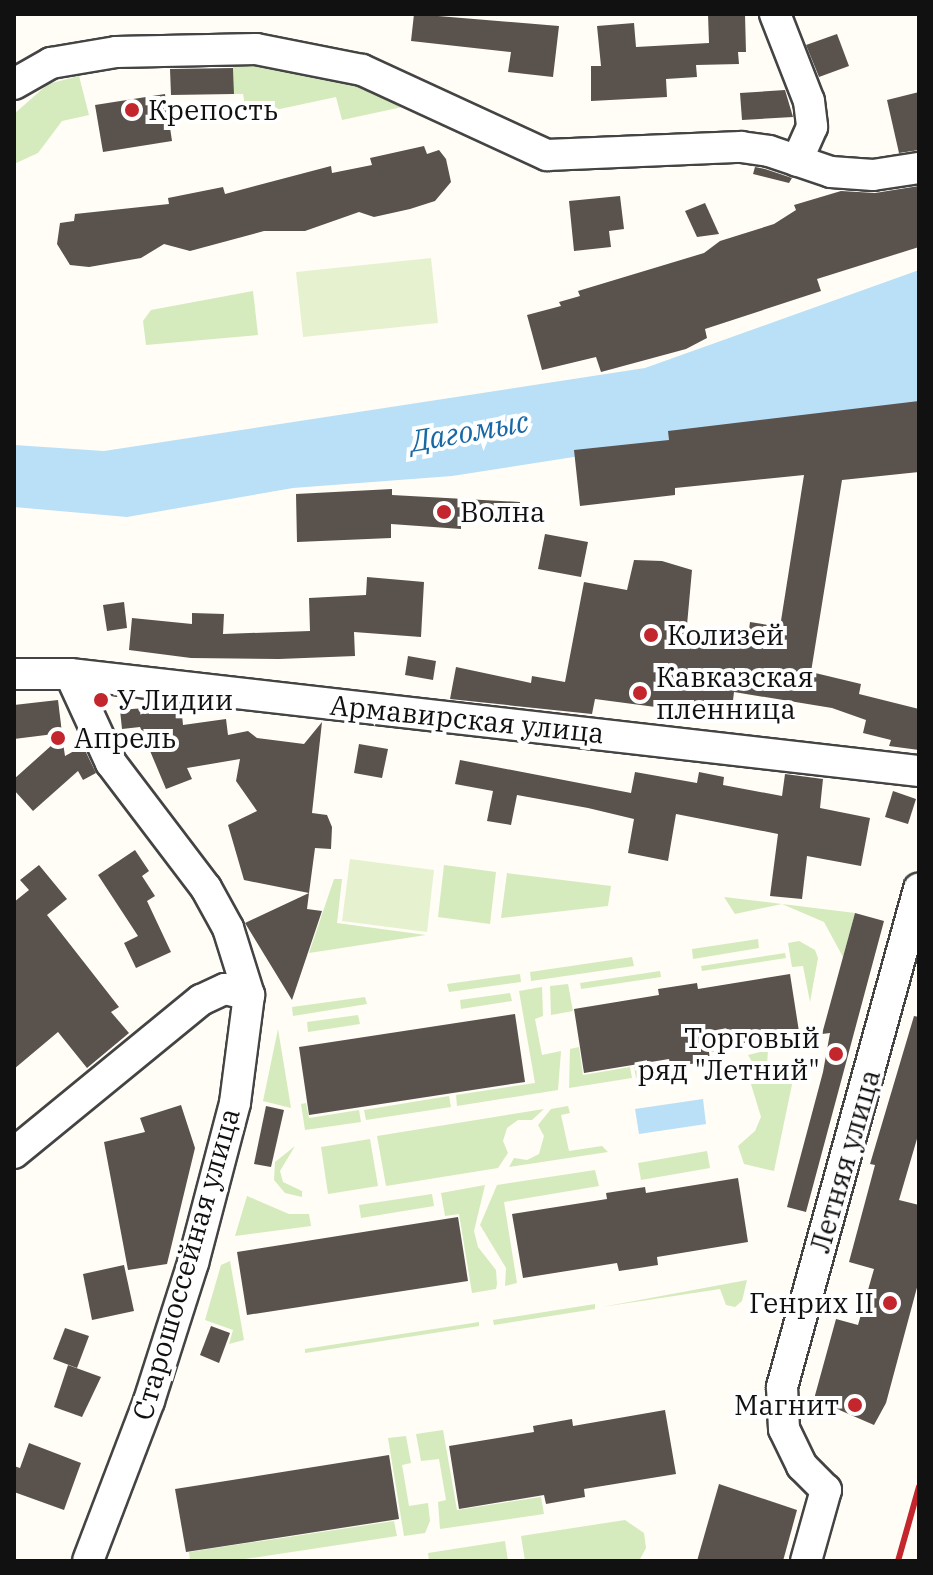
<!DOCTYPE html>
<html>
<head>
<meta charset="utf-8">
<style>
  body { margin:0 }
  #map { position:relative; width:933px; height:1575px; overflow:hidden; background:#fffdf5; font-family:"IBM Plex Serif",serif }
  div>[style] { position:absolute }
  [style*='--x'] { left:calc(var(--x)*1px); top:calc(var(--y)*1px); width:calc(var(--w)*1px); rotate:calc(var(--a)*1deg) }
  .green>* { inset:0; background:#d5ebbd }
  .pitch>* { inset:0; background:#e6f2cf }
  .water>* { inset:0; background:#b9e0f7 }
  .building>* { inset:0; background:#5a524d }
  .roads { filter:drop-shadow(2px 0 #444) drop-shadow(-2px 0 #444) drop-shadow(0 2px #444) drop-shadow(0 -2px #444) }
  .minor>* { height:30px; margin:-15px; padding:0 15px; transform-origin:15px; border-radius:15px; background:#fff }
  .rail>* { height:6px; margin:-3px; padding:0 3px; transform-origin:3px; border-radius:3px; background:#c4262e }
  .dots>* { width:22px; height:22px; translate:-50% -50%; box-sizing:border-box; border:4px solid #fff; border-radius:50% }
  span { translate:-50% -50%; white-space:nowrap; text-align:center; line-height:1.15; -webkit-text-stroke:8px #fff; paint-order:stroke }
  .poi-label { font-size:28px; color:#111 }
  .left { translate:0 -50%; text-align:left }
  .right { translate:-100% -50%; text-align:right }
  .street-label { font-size:28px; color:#111 }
  .water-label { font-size:30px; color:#1768a6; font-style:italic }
  .frame { position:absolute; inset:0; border:16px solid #111; pointer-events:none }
</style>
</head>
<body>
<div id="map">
  <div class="green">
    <i style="clip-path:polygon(287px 61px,416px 96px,407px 106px,342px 120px,336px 97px,247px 116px,243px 94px,234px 94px,233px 64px)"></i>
    <i style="clip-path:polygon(79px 76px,89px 115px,62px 121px,38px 153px,14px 164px,14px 114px,48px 84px)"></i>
    <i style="clip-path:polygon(253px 291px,258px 335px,146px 345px,143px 321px,151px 310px)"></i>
    <i style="clip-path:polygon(444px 865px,496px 872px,490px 924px,438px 917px)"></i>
    <i style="clip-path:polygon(507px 873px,611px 886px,608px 906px,501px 918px)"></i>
    <i style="clip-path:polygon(334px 879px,342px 879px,337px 923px,426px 935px,309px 953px)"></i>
    <i style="clip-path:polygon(724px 897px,782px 904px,855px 913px,843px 957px,824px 922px,782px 904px,735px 914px)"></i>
    <i style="clip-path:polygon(758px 939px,759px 948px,693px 959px,692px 949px)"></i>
    <i style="clip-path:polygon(799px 941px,815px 950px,818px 958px,810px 1002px,803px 966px,792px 967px,788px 943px)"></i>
    <i style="clip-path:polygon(785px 953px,786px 958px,702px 971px,701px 966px)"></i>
    <i style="clip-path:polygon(632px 957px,634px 966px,531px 981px,530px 972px)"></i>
    <i style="clip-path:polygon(660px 971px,661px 977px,581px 989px,580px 983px)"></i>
    <i style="clip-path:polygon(520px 974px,521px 982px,449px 992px,447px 984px)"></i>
    <i style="clip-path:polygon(568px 984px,573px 1011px,551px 1015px,550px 986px)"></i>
    <i style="clip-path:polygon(542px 987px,543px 1016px,535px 1019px,542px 1055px,561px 1051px,558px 1090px,457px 1106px,456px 1095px,535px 1083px,519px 991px)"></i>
    <i style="clip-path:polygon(510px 993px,512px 1001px,461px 1009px,460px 1000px)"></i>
    <i style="clip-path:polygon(365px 997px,367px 1004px,293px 1016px,292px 1007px)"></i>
    <i style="clip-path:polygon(358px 1015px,360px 1024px,308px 1032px,307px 1022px)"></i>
    <i style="clip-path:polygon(278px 1029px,291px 1108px,263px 1101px)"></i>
    <i style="clip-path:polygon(579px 1047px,583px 1075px,630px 1067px,632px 1078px,569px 1088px,570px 1049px)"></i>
    <i style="clip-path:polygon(768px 1050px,767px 1065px,774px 1077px,784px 1079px,795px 1070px,774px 1171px,744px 1164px,738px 1146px,755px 1131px,761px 1117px,750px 1081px,761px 1077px,748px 1055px)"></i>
    <i style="clip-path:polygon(669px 1061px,670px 1068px,684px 1069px,636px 1078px,634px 1067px)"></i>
    <i style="clip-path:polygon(449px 1096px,451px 1107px,366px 1120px,364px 1110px)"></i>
    <i style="clip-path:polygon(306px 1103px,309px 1118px,359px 1110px,361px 1122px,305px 1130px,301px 1104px)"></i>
    <i style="clip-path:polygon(568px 1106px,570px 1113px,561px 1115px,569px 1151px,602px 1146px,608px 1152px,509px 1167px,514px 1158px,527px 1160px,539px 1154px,544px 1136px,538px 1125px,551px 1109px)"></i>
    <i style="clip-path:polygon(544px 1109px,532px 1120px,518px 1120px,507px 1128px,503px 1141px,508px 1153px,498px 1168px,386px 1186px,377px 1136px)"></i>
    <i style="clip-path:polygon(370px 1139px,378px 1186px,328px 1194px,321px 1147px)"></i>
    <i style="clip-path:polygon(295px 1146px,280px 1171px,283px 1182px,302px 1191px,302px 1197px,285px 1193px,274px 1180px,275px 1162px)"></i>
    <i style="clip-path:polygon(707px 1151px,710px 1168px,641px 1180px,638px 1163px)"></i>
    <i style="clip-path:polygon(595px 1170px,599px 1186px,504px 1202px,517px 1283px,505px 1286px,506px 1268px,480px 1225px,497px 1185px)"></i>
    <i style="clip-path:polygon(485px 1185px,474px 1231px,478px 1247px,496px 1270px,497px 1284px,496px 1289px,472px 1293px,459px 1214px,445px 1216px,441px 1193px)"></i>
    <i style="clip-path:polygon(432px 1194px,434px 1206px,361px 1218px,359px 1205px)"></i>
    <i style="clip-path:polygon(247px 1196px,289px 1214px,309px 1214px,311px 1226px,235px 1236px)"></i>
    <i style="clip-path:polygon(230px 1261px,244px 1340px,229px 1344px,233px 1330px,205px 1320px,221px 1265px)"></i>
    <i style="clip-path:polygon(747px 1280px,742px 1301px,735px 1307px,726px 1305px,720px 1289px,602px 1307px)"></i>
    <i style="clip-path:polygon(595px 1304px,595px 1309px,494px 1325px,493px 1320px)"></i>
    <i style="clip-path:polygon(479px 1322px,479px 1326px,305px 1353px,305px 1349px)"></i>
    <i style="clip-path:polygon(443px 1430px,457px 1510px,541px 1497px,544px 1514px,440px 1529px,438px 1502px,446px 1500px,439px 1459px,421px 1461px,416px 1434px)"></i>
    <i style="clip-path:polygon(406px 1436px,411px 1463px,402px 1465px,409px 1506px,428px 1503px,430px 1521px,425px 1533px,404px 1536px,388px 1438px)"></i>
    <i style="clip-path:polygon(625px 1520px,644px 1533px,646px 1548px,639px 1561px,525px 1561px,521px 1536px)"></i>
    <i style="clip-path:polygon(394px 1521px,397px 1536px,232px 1561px,190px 1561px,189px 1552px)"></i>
    <i style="clip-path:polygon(505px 1541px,508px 1561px,429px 1561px,428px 1553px)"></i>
  </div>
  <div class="pitch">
    <i style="clip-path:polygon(431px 258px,438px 323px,303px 337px,296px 272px)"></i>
    <i style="clip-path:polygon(350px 859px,434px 870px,427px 932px,342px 921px)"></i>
  </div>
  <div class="water">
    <i style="clip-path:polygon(919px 270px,919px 403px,452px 476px,293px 488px,127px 517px,14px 507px,14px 445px,104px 451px,645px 368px)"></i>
    <i style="clip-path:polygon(703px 1099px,706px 1124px,639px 1134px,635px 1109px)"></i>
  </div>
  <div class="building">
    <i style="clip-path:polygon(414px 14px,559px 26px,553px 77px,508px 72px,511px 52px,411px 41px)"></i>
    <i style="clip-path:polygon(708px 14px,745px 14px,746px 52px,738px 52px,739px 64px,696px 65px,697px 77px,666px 79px,667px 97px,591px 101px,591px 66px,601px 66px,597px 26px,634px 23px,636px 47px,709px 43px)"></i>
    <i style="clip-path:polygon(837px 34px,849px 66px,819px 77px,806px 45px)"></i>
    <i style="clip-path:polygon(233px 68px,234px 94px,171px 95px,170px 69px)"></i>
    <i style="clip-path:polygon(785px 90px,793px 117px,742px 120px,740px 93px)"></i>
    <i style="clip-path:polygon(919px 92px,919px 150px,899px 153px,887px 100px)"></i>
    <i style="clip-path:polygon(165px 94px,172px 141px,103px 152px,95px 105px)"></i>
    <i style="clip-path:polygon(424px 146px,427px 154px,439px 150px,446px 159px,451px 182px,435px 201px,410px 209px,374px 217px,359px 212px,305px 231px,264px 231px,190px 251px,164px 244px,141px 258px,89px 267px,70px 265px,57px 244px,60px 223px,74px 221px,75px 214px,169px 204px,168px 198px,223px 187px,225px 194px,331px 166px,332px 173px,372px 165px,370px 158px)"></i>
    <i style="clip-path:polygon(755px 167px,765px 169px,792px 178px,789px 183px,753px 174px)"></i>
    <i style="clip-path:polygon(919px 186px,919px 247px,817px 279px,821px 291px,705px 329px,707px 338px,686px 349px,601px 372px,596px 357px,542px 370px,527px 315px,561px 306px,559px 302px,580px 296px,578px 291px,704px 253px,720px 241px,774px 224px,796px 210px,794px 205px,841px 191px,875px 193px)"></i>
    <i style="clip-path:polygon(620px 196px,624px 229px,609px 231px,611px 247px,574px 251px,569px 201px)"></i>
    <i style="clip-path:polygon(705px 203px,719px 234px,697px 237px,685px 211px)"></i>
    <i style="clip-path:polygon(919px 401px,919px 472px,842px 480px,811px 672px,861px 684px,859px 694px,919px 709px,919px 750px,889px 746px,891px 740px,863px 733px,866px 720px,832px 708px,734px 692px,731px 717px,595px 699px,592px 714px,450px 699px,456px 667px,531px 683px,532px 676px,565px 682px,584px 582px,627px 590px,634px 560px,662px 561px,692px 570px,686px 636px,748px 637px,750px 622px,780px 627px,804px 475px,675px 488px,675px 495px,580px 506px,574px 450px,669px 440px,668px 431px)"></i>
    <i style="clip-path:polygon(392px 489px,392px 495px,520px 502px,520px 513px,461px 519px,461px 529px,391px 524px,391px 538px,297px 542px,296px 494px)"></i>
    <i style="clip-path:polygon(545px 534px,588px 542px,581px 577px,538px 569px)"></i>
    <i style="clip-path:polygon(367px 577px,424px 582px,421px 637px,354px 632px,355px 656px,279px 659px,191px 658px,129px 650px,132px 618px,192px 624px,192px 613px,224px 614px,223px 634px,310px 631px,309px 598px,366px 595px)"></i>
    <i style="clip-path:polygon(124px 602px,127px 628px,107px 631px,103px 605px)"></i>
    <i style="clip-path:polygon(408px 656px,436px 661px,433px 680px,405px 675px)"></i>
    <i style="clip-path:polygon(58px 700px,62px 733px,14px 739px,14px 705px)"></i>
    <i style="clip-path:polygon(181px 705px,183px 725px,226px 719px,228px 735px,248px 731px,257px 738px,304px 744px,322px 722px,312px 813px,327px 815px,332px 827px,331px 849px,315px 848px,309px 893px,244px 880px,228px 825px,257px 811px,236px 781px,240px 759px,187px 768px,192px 779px,166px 789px,140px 727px,122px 729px,120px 710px)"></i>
    <i style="clip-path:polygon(62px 736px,65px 756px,83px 746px,96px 773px,83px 780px,78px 771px,33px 811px,14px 790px,14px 779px)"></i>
    <i style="clip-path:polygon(359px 744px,388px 749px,382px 778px,354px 773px)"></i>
    <i style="clip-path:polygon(460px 760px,631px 793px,635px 772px,697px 783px,699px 772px,724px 777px,723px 785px,782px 796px,785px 774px,823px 779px,820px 808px,870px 818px,861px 866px,807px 856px,802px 899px,770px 896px,778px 834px,676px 814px,668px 861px,628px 853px,634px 819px,588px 808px,517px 795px,511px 825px,487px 821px,493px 791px,455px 784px)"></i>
    <i style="clip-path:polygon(893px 791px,916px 799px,908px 824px,885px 817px)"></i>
    <i style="clip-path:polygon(135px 850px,149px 871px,142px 876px,155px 896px,147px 901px,171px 952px,136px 968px,124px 943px,138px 936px,98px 875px)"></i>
    <i style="clip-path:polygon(39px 865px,67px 899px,47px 915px,119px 1007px,111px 1012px,129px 1033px,87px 1068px,58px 1032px,14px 1069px,14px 902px,29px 890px,20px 880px)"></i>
    <i style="clip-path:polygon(309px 893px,307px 909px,322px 911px,292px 1000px,245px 923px)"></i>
    <i style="clip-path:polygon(855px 913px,884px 921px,806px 1212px,787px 1207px,823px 1072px,830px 1033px,822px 1034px)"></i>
    <i style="clip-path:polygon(790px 974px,800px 1038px,709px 1052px,710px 1061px,671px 1067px,669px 1059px,584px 1073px,574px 1009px,659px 995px,658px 989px,697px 983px,698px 989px)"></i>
    <i style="clip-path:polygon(515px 1014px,525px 1082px,309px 1115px,299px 1047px)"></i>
    <i style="clip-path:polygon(914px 1016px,919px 1017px,919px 1132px,899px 1200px,919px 1205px,919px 1280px,886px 1403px,874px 1425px,814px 1399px,836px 1319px,858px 1325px,874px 1269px,849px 1262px,875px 1165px,870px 1164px)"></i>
    <i style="clip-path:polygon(181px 1105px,195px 1148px,167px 1264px,128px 1270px,104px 1142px,145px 1132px,140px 1118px)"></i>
    <i style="clip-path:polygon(266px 1106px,284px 1110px,271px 1167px,254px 1164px)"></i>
    <i style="clip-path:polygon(738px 1178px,748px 1242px,657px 1257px,658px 1265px,639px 1268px,619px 1271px,617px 1263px,523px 1278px,512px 1214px,607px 1199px,606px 1193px,645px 1187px,646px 1193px)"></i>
    <i style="clip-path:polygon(458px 1217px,468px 1281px,247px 1315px,237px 1252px)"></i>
    <i style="clip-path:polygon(124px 1265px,134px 1311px,92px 1320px,83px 1274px)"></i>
    <i style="clip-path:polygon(211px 1326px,230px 1333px,219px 1363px,200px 1355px)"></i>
    <i style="clip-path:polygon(65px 1328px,89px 1336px,77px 1368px,53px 1359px)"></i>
    <i style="clip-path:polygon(68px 1365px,101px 1377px,82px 1417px,54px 1407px)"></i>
    <i style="clip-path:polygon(665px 1410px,676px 1474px,584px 1489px,585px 1497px,546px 1504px,544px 1495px,459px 1509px,449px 1446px,534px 1432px,533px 1426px,572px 1419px,573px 1426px)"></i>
    <i style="clip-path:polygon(29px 1443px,81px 1463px,64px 1510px,14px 1492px,14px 1466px,20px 1468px)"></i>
    <i style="clip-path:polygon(389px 1455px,399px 1519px,186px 1552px,175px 1489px)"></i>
    <i style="clip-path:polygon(719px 1484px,797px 1510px,783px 1561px,697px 1561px)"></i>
  </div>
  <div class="roads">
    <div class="minor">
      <i style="--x:775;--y:14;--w:93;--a:68.7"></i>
      <i style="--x:809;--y:101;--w:26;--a:83"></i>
      <i style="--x:812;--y:127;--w:37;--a:114"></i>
      <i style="--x:14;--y:84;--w:43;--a:-29.6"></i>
      <i style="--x:51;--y:63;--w:66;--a:-9.6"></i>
      <i style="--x:116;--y:52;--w:140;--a:-1.2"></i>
      <i style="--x:256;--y:49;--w:108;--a:11.2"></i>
      <i style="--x:362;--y:70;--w:204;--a:24.7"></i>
      <i style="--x:547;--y:155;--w:194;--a:-2.4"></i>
      <i style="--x:741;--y:147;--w:28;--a:8"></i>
      <i style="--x:769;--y:151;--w:65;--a:18.7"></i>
      <i style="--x:831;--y:172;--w:42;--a:4.1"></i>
      <i style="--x:873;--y:175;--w:47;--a:-8.7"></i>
      <i style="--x:14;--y:674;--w:56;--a:0"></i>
      <i style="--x:70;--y:674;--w:855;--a:6.52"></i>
      <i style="--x:70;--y:674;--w:98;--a:65.3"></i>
      <i style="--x:111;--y:763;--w:157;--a:52.8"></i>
      <i style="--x:206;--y:888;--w:46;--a:61.2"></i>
      <i style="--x:228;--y:928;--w:70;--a:72.6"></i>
      <i style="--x:249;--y:995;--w:109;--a:97.4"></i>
      <i style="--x:235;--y:1103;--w:165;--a:104.7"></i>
      <i style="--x:193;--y:1263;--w:145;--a:107.7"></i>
      <i style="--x:149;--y:1401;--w:171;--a:110.9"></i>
      <i style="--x:14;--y:1153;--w:242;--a:-39.3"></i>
      <i style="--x:201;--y:1000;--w:26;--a:-25"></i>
      <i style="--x:225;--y:989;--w:25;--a:14"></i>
      <i style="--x:806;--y:1561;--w:74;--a:-74.3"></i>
      <i style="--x:826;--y:1490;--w:34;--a:-135"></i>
      <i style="--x:802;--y:1466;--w:41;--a:-115.9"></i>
      <i style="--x:784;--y:1429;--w:42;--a:-92.7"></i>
      <i style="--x:782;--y:1387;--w:517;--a:-74.62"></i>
    </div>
  </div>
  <div class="rail">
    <i style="--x:898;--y:1561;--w:77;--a:-74.2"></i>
  </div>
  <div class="dots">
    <i style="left:132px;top:110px;background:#c4262e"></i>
    <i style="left:444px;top:512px;background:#c4262e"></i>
    <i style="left:651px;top:635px;background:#c4262e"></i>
    <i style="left:640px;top:693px;background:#c4262e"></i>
    <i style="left:101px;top:700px;background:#c4262e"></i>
    <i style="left:58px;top:738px;background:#c4262e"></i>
    <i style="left:836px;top:1054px;background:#c4262e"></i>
    <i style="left:890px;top:1303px;background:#c4262e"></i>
    <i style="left:855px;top:1405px;background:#c4262e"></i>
  </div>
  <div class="poi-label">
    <span class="left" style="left:148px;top:110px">Крепость</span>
    <span class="left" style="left:460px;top:512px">Волна</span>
    <span class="left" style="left:667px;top:635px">Колизей</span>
    <span class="left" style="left:656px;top:693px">Кавказская<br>пленница</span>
    <span class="left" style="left:117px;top:700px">У Лидии</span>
    <span class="left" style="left:74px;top:738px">Апрель</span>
    <span class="right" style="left:820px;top:1054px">Торговый<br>ряд "Летний"</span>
    <span class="right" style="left:874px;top:1303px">Генрих II</span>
    <span class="right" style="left:839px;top:1405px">Магнит</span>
  </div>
  <div class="street-label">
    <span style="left:467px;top:719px;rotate:6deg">Армавирская улица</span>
    <span style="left:845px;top:1161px;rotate:-74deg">Летняя улица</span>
    <span style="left:186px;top:1264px;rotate:-74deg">Старошоссейная улица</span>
  </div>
  <div class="water-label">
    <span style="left:469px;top:431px;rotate:-10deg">Дагомыс</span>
  </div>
  <div class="frame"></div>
</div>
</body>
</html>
